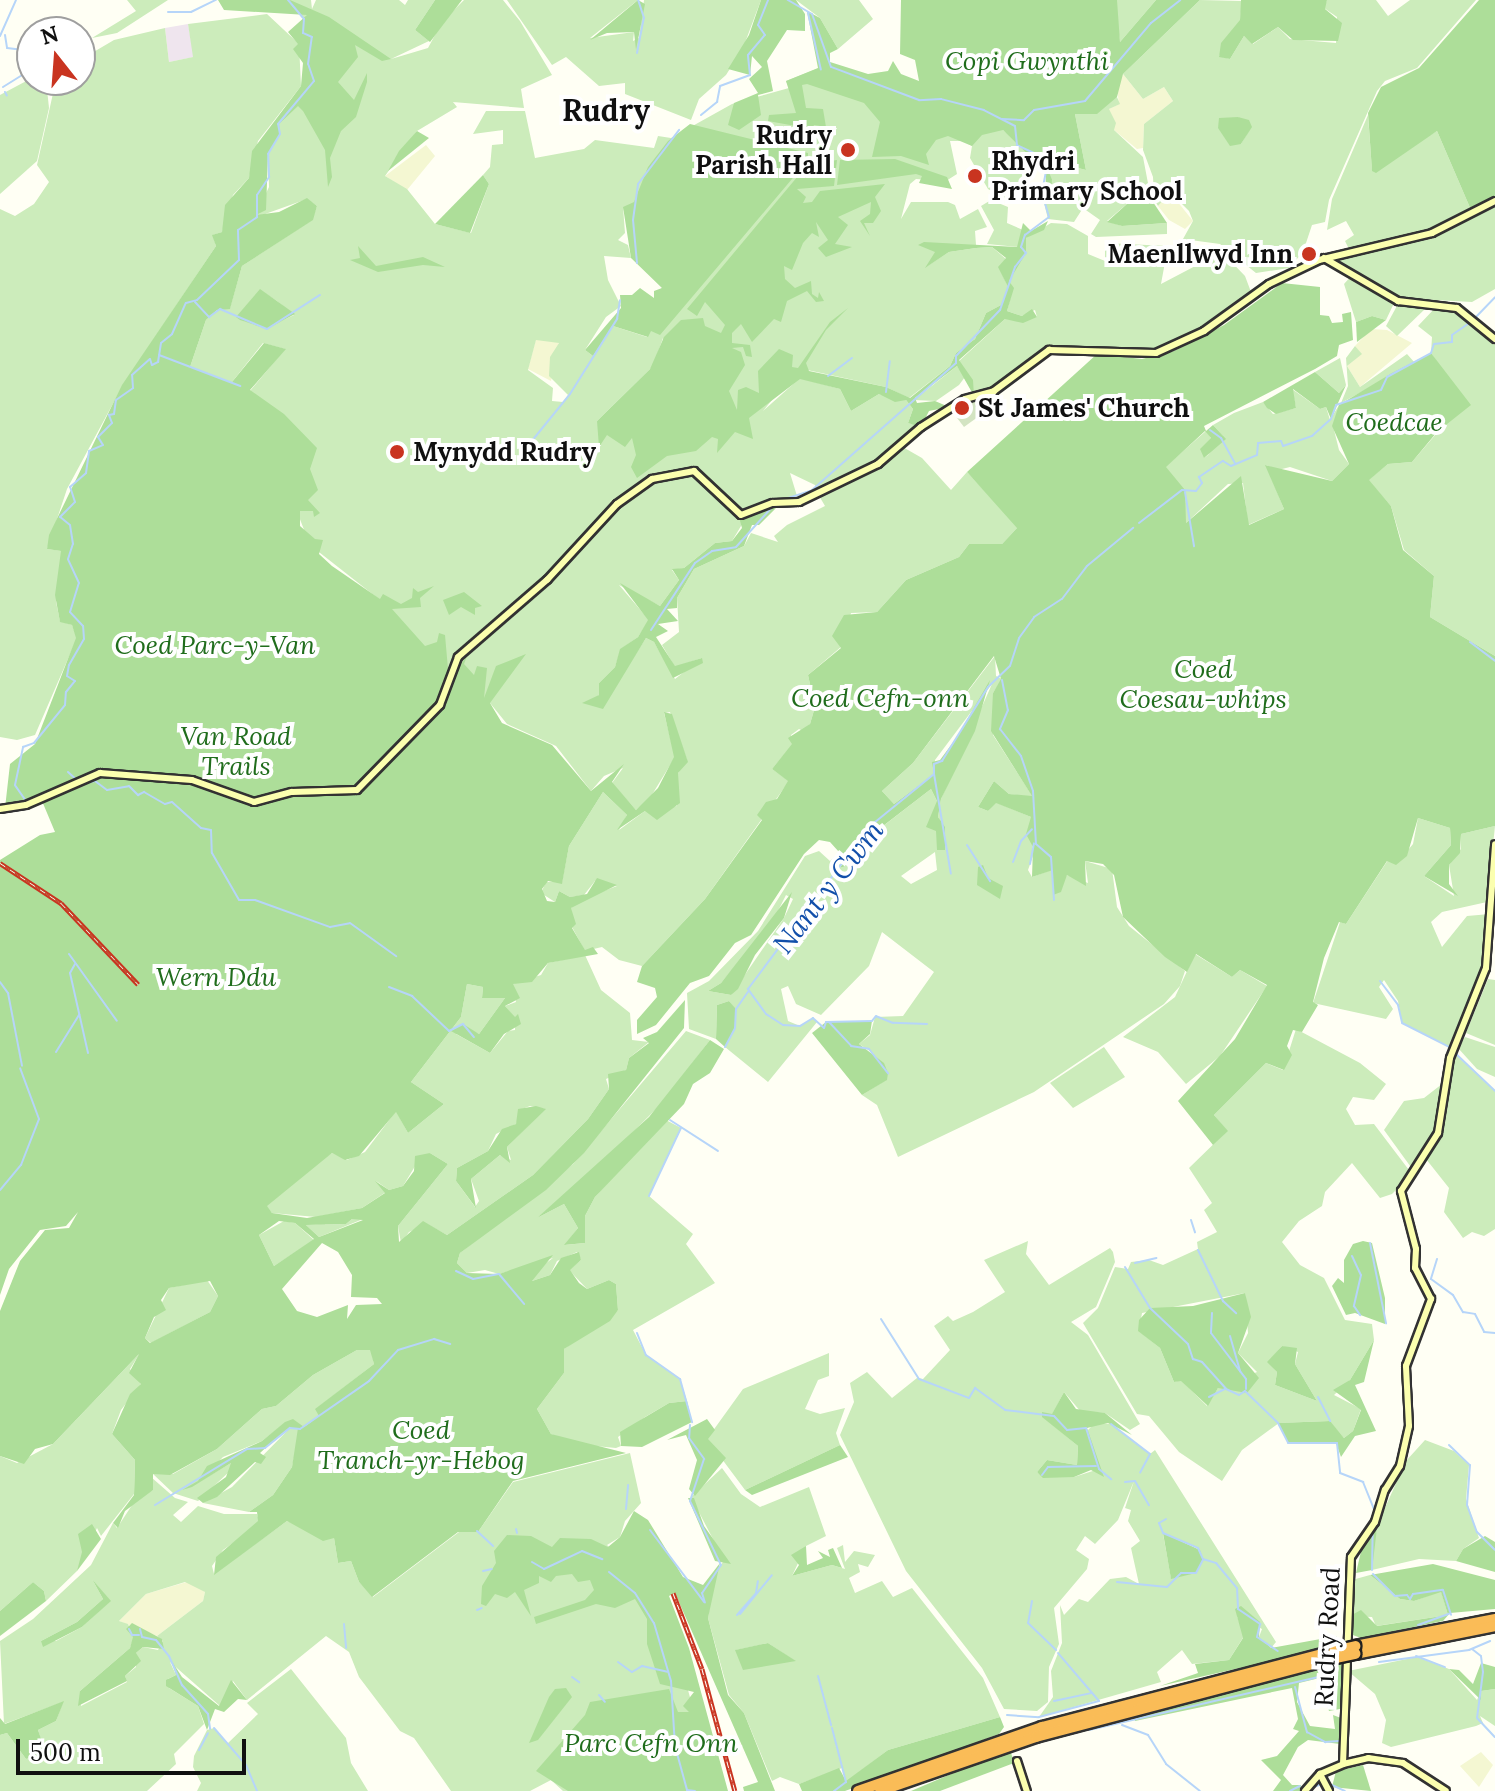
<!DOCTYPE html>
<html>
<head>
<meta charset="utf-8">
<style>
  body { margin:0 }
  #map { position:relative; width:1495px; height:1791px; overflow:hidden; background:#fffff4; font-family:Lora,serif }
  div>[style] { position:absolute }
  [style*='--x'] { left:calc(var(--x)*1px); top:calc(var(--y)*1px); width:calc(var(--w)*1px); rotate:calc(var(--a)*1deg) }
  .industrial>* { inset:0; background:#efe5ee }
  .farmland>* { inset:0; background:#f4f7d2 }
  .green>* { inset:0; background:#ccecbb }
  .forest>* { inset:0; background:#adde99 }
  .cemetery>* { inset:0; background:#d3e4c2 }
  .stream>* { height:2px; margin:-1px; padding:0 1px; transform-origin:1px; border-radius:1px; background:#b6d5f9 }
  .roads { filter:drop-shadow(2px 0 #323232) drop-shadow(-2px 0 #323232) drop-shadow(0 2px #323232) drop-shadow(0 -2px #323232) }
  .secondary>* { height:6px; margin:-3px; padding:0 3px; transform-origin:3px; border-radius:3px; background:#fbffaf }
  .highway>* { height:10px; margin:-5px; padding:0 5px; transform-origin:5px; border-radius:5px; background:#fabc57 }
  .rail>* { height:5px; margin-top:-2.5px; transform-origin:0; background:repeating-linear-gradient(90deg,#fff 0 6px,#c93420 0 12px); box-sizing:border-box; border-block:2px solid #c93420 }
  .bridges { filter:drop-shadow(2px 0 #212121) drop-shadow(-2px 0 #212121) drop-shadow(0 2px #212121) drop-shadow(0 -2px #212121) }
  .highway-bridge>* { height:10px; margin:-5px; padding:0 5px; transform-origin:5px; border-radius:5px; background:#fabc57 }
  .dots>* { width:22px; height:22px; translate:-50% -50%; box-sizing:border-box; border:4px solid #fff; border-radius:50% }
  span { translate:-50% -50%; white-space:nowrap; text-align:center; line-height:1.15; -webkit-text-stroke:8px #fff; paint-order:stroke }
  .park-label { font-size:26px; color:#206d1c; font-style:italic }
  .poi-label { font-size:26px; color:#101010; font-weight:700 }
  .right { translate:-100% -50%; text-align:right }
  .left { translate:0 -50%; text-align:left }
  .street-label { font-size:26px; color:#101010 }
  .water-label { font-size:28px; color:#124faa; font-style:italic }
  .quarter-label { font-size:30px; color:#101010; font-weight:700 }
  .north { position:absolute; left:16px; top:16px; width:80px; height:80px; box-sizing:border-box; background:#fff; border:2px solid #9f9f9f; border-radius:50%; rotate:343deg; font-size:22px; font-weight:700; line-height:32px; text-align:center; color:#101010 }
  .north::after { content:''; display:block; margin:auto; width:28px; height:36px; background:#c93420; clip-path:polygon(50% 0,100% 100%,50% 72%,0 100%) }
  .scale { position:absolute; left:16px; top:1739px; width:230px; height:36px; box-sizing:border-box; border:4px solid #101010; border-top:0; padding-left:10px; font-size:24px; line-height:28px; white-space:nowrap; color:#101010; -webkit-text-stroke:6px #fff; paint-order:stroke }
</style>
</head>
<body>
<div id="map">
  <div class="industrial">
    <i style="clip-path:polygon(188px 24px,194px 57px,169px 62px,165px 28px)"></i>
  </div>
  <div class="farmland">
    <i style="clip-path:polygon(1123px 74px,1143px 99px,1164px 87px,1173px 101px,1144px 124px,1143px 148px,1137px 149px,1114px 130px,1109px 116px,1109px 109px,1119px 104px,1117px 89px)"></i>
    <i style="clip-path:polygon(426px 145px,435px 156px,407px 190px,385px 176px)"></i>
    <i style="clip-path:polygon(1169px 191px,1193px 221px,1185px 229px,1169px 220px,1158px 206px)"></i>
    <i style="clip-path:polygon(1371px 329px,1387px 330px,1412px 343px,1360px 387px,1347px 366px,1361px 354px,1355px 346px)"></i>
    <i style="clip-path:polygon(536px 339px,559px 342px,551px 381px,528px 369px)"></i>
    <i style="clip-path:polygon(190px 1581px,205px 1592px,203px 1601px,157px 1636px,119px 1621px,146px 1594px)"></i>
    <i style="clip-path:polygon(1481px 1752px,1493px 1765px,1479px 1787px,1460px 1766px)"></i>
  </div>
  <div class="green">
    <i style="clip-path:polygon(127px 0,168px 0,117px 33px,92px 38px,136px 11px)"></i>
    <i style="clip-path:polygon(evenodd,290px 0,311px 0,312px 9px,316px 0,399px 0,405px 5px,408px 0,435px 0,415px 30px,429px 41px,391px 59px,428px 48px,442px 22px,464px 0,503px 0,520px 21px,552px 75px,521px 89px,524px 108px,453px 102px,457px 107px,417px 131px,385px 176px,407px 189px,435px 224px,471px 233px,489px 184px,483px 175px,490px 167px,492px 145px,503px 144px,503px 130px,473px 134px,486px 111px,525px 111px,535px 158px,584px 149px,595px 140px,654px 148px,658px 136px,671px 138px,732px 104px,789px 88px,786px 81px,819px 68px,1003px 130px,1033px 154px,1020px 191px,1003px 198px,988px 189px,970px 158px,972px 146px,964px 141px,950px 141px,957px 174px,946px 181px,916px 179px,910px 184px,901px 219px,911px 202px,948px 202px,955px 205px,960px 219px,978px 209px,987px 227px,975px 231px,976px 245px,930px 246px,944px 249px,926px 267px,949px 252px,976px 248px,992px 247px,1006px 259px,999px 267px,1008px 287px,1001px 305px,986px 313px,975px 339px,956px 353px,950px 366px,909px 398px,886px 387px,798px 368px,763px 411px,800px 378px,840px 389px,851px 411px,879px 394px,906px 400px,913px 409px,908px 423px,919px 425px,882px 459px,817px 491px,815px 485px,790px 473px,797px 496px,794px 501px,753px 506px,732px 541px,715px 543px,684px 568px,672px 570px,679px 580px,660px 606px,619px 585px,649px 620px,638px 637px,621px 649px,615px 667px,599px 683px,599px 695px,590px 704px,603px 705px,646px 638px,654px 642px,675px 679px,702px 658px,675px 667px,662px 645px,679px 632px,677px 598px,694px 569px,744px 546px,751px 533px,778px 542px,774px 536px,787px 525px,825px 506px,818px 494px,877px 468px,901px 446px,922px 458px,951px 490px,967px 472px,1018px 527px,1002px 544px,969px 544px,959px 557px,906px 580px,877px 612px,851px 613px,841px 647px,808px 675px,815px 707px,810px 724px,805px 732px,799px 729px,791px 735px,793px 744px,772px 769px,789px 781px,705px 899px,642px 966px,619px 960px,602px 947px,585px 951px,572px 927px,571px 908px,577px 901px,617px 886px,595px 881px,584px 895px,570px 897px,559px 891px,555px 902px,541px 893px,546px 882px,562px 882px,569px 846px,603px 792px,627px 815px,619px 830px,645px 811px,677px 806px,678px 773px,687px 760px,670px 712px,664px 713px,675px 757px,650px 798px,636px 810px,612px 783px,623px 768px,604px 776px,591px 791px,556px 746px,507px 724px,490px 703px,473px 701px,380px 600px,310px 545px,250px 391px,285px 349px,263px 343px,232px 382px,190px 367px,206px 320px,217px 310px,230px 308px,242px 266px,312px 220px,317px 206px,307px 199px,254px 218px,269px 187px,268px 154px,280px 134px,278px 124px,304px 98px,304px 19px,290px 0,623px 207px,637px 263px,664px 285px,652px 301px,647px 337px,613px 326px,593px 356px,585px 350px,606px 317px,621px 306px,608px 280px,604px 256px,631px 258px,628px 245px,618px 240px,625px 233px,623px 207px,290px 0,260px 290px,277px 301px,294px 315px,267px 328px,244px 321px,260px 290px,290px 0,663px 338px,678px 432px,597px 421px,653px 366px,663px 338px,290px 0,536px 340px,559px 343px,550px 357px,549px 376px,568px 395px,563px 402px,552px 401px,553px 388px,528px 370px,536px 340px)"></i>
    <i style="clip-path:polygon(507px 0,638px 0,590px 38px,634px 32px,633px 41px,639px 38px,644px 0,761px 0,743px 48px,726px 75px,699px 99px,691px 120px,625px 94px,625px 83px,599px 86px,566px 57px,552px 65px)"></i>
    <i style="clip-path:polygon(796px 0,859px 0,873px 19px,838px 49px,820px 18px)"></i>
    <i style="clip-path:polygon(1117px 0,1156px 0,1120px 42px,1115px 4px)"></i>
    <i style="clip-path:polygon(evenodd,1200px 0,1242px 1px,1240px 21px,1219px 56px,1230px 59px,1244px 36px,1253px 44px,1278px 27px,1290px 39px,1336px 43px,1337px 17px,1324px 8px,1327px 0,1376px 0,1388px 16px,1410px 0,1476px 0,1417px 68px,1385px 81px,1377px 91px,1329px 200px,1325px 222px,1312px 225px,1303px 252px,1289px 268px,1256px 273px,1220px 244px,1183px 239px,1193px 221px,1189px 211px,1170px 192px,1158px 206px,1154px 199px,1153px 177px,1143px 150px,1144px 124px,1173px 101px,1164px 87px,1143px 99px,1123px 74px,1200px 0,1238px 117px,1251px 127px,1241px 144px,1218px 127px,1238px 117px)"></i>
    <i style="clip-path:polygon(267px 14px,299px 44px,301px 86px,258px 141px,249px 178px,233px 195px,222px 232px,213px 235px,216px 246px,123px 385px,67px 489px,47px 549px,62px 551px,56px 602px,60px 621px,72px 625px,77px 638px,35px 735px,17px 740px,0 737px,0 209px,15px 216px,34px 204px,49px 182px,37px 165px,56px 80px,80px 80px,80px 60px,114px 40px,165px 28px,169px 62px,193px 57px,188px 24px)"></i>
    <i style="clip-path:polygon(32px 78px,46px 80px,49px 108px,37px 161px,0 194px,0 95px)"></i>
    <i style="clip-path:polygon(1117px 97px,1120px 104px,1109px 109px,1116px 123px,1114px 130px,1143px 157px,1151px 199px,1128px 203px,1107px 221px,1122px 226px,1167px 223px,1167px 234px,1096px 237px,1091px 234px,1100px 220px,1083px 208px,1074px 222px,1048px 219px,1044px 203px,1052px 179px,1045px 166px,1054px 162px,1086px 170px,1075px 114px)"></i>
    <i style="clip-path:polygon(1368px 115px,1372px 170px,1437px 131px,1471px 210px,1433px 231px,1366px 247px,1348px 247px,1345px 241px,1354px 235px,1346px 221px,1327px 230px,1332px 199px)"></i>
    <i style="clip-path:polygon(991px 200px,1008px 207px,1007px 223px,1023px 230px,1019px 247px,987px 244px,994px 230px,981px 206px)"></i>
    <i style="clip-path:polygon(1495px 203px,1495px 289px,1472px 302px,1398px 298px,1333px 261px,1334px 256px,1424px 237px)"></i>
    <i style="clip-path:polygon(1051px 223px,1067px 224px,1088px 236px,1088px 254px,1105px 261px,1105px 243px,1168px 246px,1161px 284px,1201px 263px,1202px 247px,1219px 249px,1245px 276px,1251px 292px,1223px 318px,1159px 351px,1054px 346px,991px 391px,974px 396px,959px 361px,1005px 319px,1037px 317px,1035px 310px,1022px 316px,1007px 311px,1013px 288px,1009px 281px,1026px 238px)"></i>
    <i style="clip-path:polygon(1353px 274px,1395px 301px,1386px 320px,1372px 316px,1356px 322px,1344px 284px)"></i>
    <i style="clip-path:polygon(1398px 304px,1426px 308px,1397px 336px,1386px 326px)"></i>
    <i style="clip-path:polygon(1436px 307px,1449px 307px,1495px 341px,1495px 656px,1430px 617px,1434px 576px,1404px 550px,1391px 506px,1368px 480px,1388px 464px,1412px 462px,1436px 434px,1441px 368px,1431px 353px,1432px 337px,1418px 326px)"></i>
    <i style="clip-path:polygon(1355px 346px,1362px 354px,1347px 366px,1360px 387px,1407px 354px,1415px 363px,1341px 403px,1348px 386px,1346px 358px)"></i>
    <i style="clip-path:polygon(1340px 358px,1346px 385px,1339px 393px,1315px 372px)"></i>
    <i style="clip-path:polygon(957px 366px,965px 377px,959px 385px,936px 401px,914px 400px)"></i>
    <i style="clip-path:polygon(1292px 389px,1320px 409px,1326px 407px,1330px 420px,1339px 405px,1337px 428px,1333px 426px,1339px 450px,1349px 464px,1332px 481px,1290px 467px,1278px 470px,1266px 465px,1284px 509px,1248px 525px,1243px 483px,1228px 484px,1185px 524px,1165px 467px,1206px 431px,1211px 438px,1204px 458px,1208px 455px,1223px 436px,1213px 425px,1234px 413px,1263px 402px,1273px 414px,1296px 408px)"></i>
    <i style="clip-path:polygon(evenodd,995px 656px,996px 676px,1002px 679px,993px 693px,993px 735px,1033px 797px,1009px 794px,994px 781px,978px 807px,988px 811px,995px 802px,1031px 817px,1033px 856px,1028px 870px,1032px 877px,1054px 869px,1054px 894px,1067px 875px,1088px 883px,1085px 861px,1112px 869px,1117px 907px,1129px 926px,1185px 971px,1180px 986px,1164px 1004px,1034px 1092px,898px 1157px,877px 1105px,862px 1095px,886px 1080px,873px 1053px,859px 1044px,870px 1035px,875px 1017px,903px 1016px,934px 972px,882px 932px,869px 966px,821px 1015px,796px 1004px,788px 986px,781px 989px,788px 1021px,800px 1026px,813px 1018px,817px 1022px,768px 1082px,725px 1047px,736px 1010px,729px 1001px,717px 1005px,716px 1039px,689px 1029px,687px 993px,709px 981px,758px 931px,805px 856px,819px 851px,830px 861px,837px 854px,843px 860px,840px 868px,852px 864px,871px 845px,869px 837px,931px 789px,937px 801px,937px 850px,945px 850px,945px 831px,938px 817px,941px 799px,992px 684px,935px 760px,934px 774px,894px 804px,882px 791px,913px 763px,995px 656px,935px 852px,937px 870px,911px 884px,901px 876px,935px 852px,995px 656px,786px 895px,793px 899px,784px 918px,731px 995px,708px 991px,721px 983px,774px 919px,786px 895px)"></i>
    <i style="clip-path:polygon(1418px 818px,1450px 828px,1451px 845px,1424px 876px,1454px 896px,1449px 865px,1461px 849px,1461px 834px,1495px 826px,1487px 902px,1442px 912px,1431px 922px,1442px 947px,1467px 916px,1490px 914px,1482px 976px,1451px 1048px,1402px 1023px,1398px 1001px,1384px 980px,1379px 987px,1393px 1009px,1386px 1019px,1313px 1003px,1340px 922px,1346px 924px,1388px 860px,1399px 861px,1413px 844px)"></i>
    <i style="clip-path:polygon(1195px 954px,1232px 977px,1240px 970px,1267px 986px,1220px 1056px,1186px 1084px,1158px 1052px,1123px 1037px,1175px 997px)"></i>
    <i style="clip-path:polygon(evenodd,585px 955px,601px 990px,630px 1013px,632px 1040px,649px 1042px,629px 1058px,626px 1070px,606px 1079px,609px 1089px,588px 1119px,533px 1175px,447px 1235px,427px 1224px,409px 1232px,401px 1243px,398px 1226px,448px 1164px,430px 1153px,417px 1163px,403px 1186px,389px 1190px,376px 1181px,386px 1192px,362px 1208px,316px 1217px,272px 1213px,266px 1206px,313px 1165px,332px 1153px,347px 1160px,365px 1152px,396px 1111px,408px 1133px,444px 1104px,411px 1082px,461px 1017px,467px 984px,483px 987px,482px 998px,505px 998px,479px 1034px,467px 1029px,456px 1034px,490px 1053px,508px 1031px,515px 1030px,515px 1018px,505px 1006px,516px 1002px,512px 984px,541px 975px,548px 963px,585px 955px,530px 1106px,545px 1109px,507px 1147px,511px 1160px,500px 1155px,471px 1179px,479px 1201px,475px 1207px,456px 1181px,457px 1168px,488px 1151px,496px 1134px,516px 1124px,522px 1109px,530px 1106px)"></i>
    <i style="clip-path:polygon(1488px 979px,1495px 980px,1495px 1045px,1466px 1033px)"></i>
    <i style="clip-path:polygon(evenodd,1296px 1029px,1360px 1063px,1386px 1084px,1374px 1100px,1353px 1097px,1346px 1109px,1355px 1125px,1374px 1124px,1412px 1174px,1392px 1194px,1380px 1198px,1352px 1163px,1325px 1192px,1322px 1206px,1299px 1221px,1282px 1242px,1300px 1265px,1324px 1278px,1345px 1320px,1372px 1324px,1374px 1340px,1350px 1380px,1334px 1395px,1361px 1409px,1353px 1431px,1344px 1438px,1329px 1421px,1279px 1423px,1242px 1450px,1222px 1481px,1179px 1452px,1149px 1416px,1137px 1414px,1083px 1323px,1098px 1308px,1115px 1267px,1128px 1269px,1131px 1262px,1149px 1260px,1163px 1265px,1198px 1249px,1197px 1242px,1217px 1232px,1204px 1210px,1212px 1203px,1189px 1168px,1227px 1131px,1214px 1115px,1266px 1063px,1283px 1070px,1296px 1029px,1245px 1293px,1248px 1333px,1238px 1353px,1257px 1372px,1218px 1388px,1207px 1406px,1181px 1380px,1174px 1382px,1160px 1348px,1139px 1331px,1142px 1313px,1245px 1293px,1296px 1029px,1282px 1346px,1298px 1352px,1295px 1364px,1317px 1401px,1275px 1385px,1277px 1372px,1268px 1362px,1282px 1346px)"></i>
    <i style="clip-path:polygon(686px 1031px,710px 1040px,660px 1105px,592px 1173px,537px 1218px,564px 1204px,578px 1228px,565px 1245px,585px 1243px,585px 1216px,595px 1197px,664px 1119px,681px 1128px,649px 1196px,693px 1234px,686px 1244px,715px 1283px,633px 1330px,646px 1355px,680px 1379px,687px 1401px,669px 1403px,645px 1417px,618px 1437px,621px 1446px,616px 1448px,575px 1444px,551px 1434px,537px 1409px,564px 1373px,564px 1349px,618px 1310px,616px 1284px,609px 1280px,587px 1289px,569px 1270px,581px 1260px,577px 1252px,557px 1261px,550px 1275px,532px 1281px,535px 1271px,553px 1258px,499px 1274px,485px 1270px,467px 1273px,457px 1263px,460px 1253px,573px 1164px)"></i>
    <i style="clip-path:polygon(1465px 1037px,1495px 1047px,1495px 1077px,1477px 1069px,1458px 1048px)"></i>
    <i style="clip-path:polygon(1104px 1047px,1125px 1077px,1073px 1108px,1050px 1083px)"></i>
    <i style="clip-path:polygon(1454px 1053px,1495px 1091px,1495px 1229px,1484px 1236px,1472px 1232px,1463px 1238px,1444px 1212px,1449px 1188px,1426px 1159px,1439px 1134px)"></i>
    <i style="clip-path:polygon(1442px 1084px,1434px 1140px,1413px 1170px,1384px 1130px,1404px 1101px,1424px 1098px)"></i>
    <i style="clip-path:polygon(352px 1219px,363px 1219px,319px 1237px,306px 1225px,346px 1224px)"></i>
    <i style="clip-path:polygon(284px 1221px,295px 1223px,314px 1240px,274px 1266px,259px 1235px)"></i>
    <i style="clip-path:polygon(evenodd,1028px 1241px,1026px 1254px,1049px 1285px,1110px 1248px,1113px 1252px,1115px 1262px,1096px 1307px,1071px 1322px,1088px 1335px,1140px 1424px,1130px 1430px,1105px 1413px,1081px 1412px,1064px 1392px,1052px 1415px,1042px 1416px,1078px 1446px,1077px 1465px,1047px 1460px,1037px 1472px,1043px 1477px,1074px 1477px,1099px 1469px,1087px 1431px,1095px 1423px,1111px 1424px,1150px 1454px,1155px 1450px,1276px 1642px,1271px 1648px,1259px 1637px,1262px 1629px,1237px 1616px,1244px 1636px,1229px 1660px,1192px 1664px,1182px 1650px,1157px 1672px,1161px 1682px,1039px 1717px,1053px 1697px,1051px 1671px,1062px 1643px,1060px 1605px,1064px 1615px,1079px 1599px,1088px 1602px,1110px 1579px,1126px 1577px,1139px 1584px,1131px 1548px,1140px 1541px,1128px 1521px,1131px 1510px,1125px 1508px,1134px 1481px,1118px 1520px,1095px 1544px,1085px 1536px,1076px 1550px,1089px 1559px,1087px 1569px,1054px 1608px,1059px 1644px,1049px 1667px,1048px 1702px,1037px 1711px,1004px 1709px,982px 1668px,906px 1571px,840px 1435px,854px 1402px,850px 1383px,867px 1372px,892px 1398px,917px 1378px,923px 1379px,950px 1350px,934px 1326px,948px 1316px,953px 1321px,973px 1312px,1005px 1292px,984px 1260px,1028px 1241px,1163px 1534px,1198px 1548px,1194px 1573px,1171px 1578px,1163px 1534px)"></i>
    <i style="clip-path:polygon(207px 1280px,218px 1296px,210px 1312px,151px 1343px,145px 1338px,169px 1288px)"></i>
    <i style="clip-path:polygon(371px 1349px,374px 1364px,316px 1409px,319px 1415px,304px 1427px,285px 1423px,262px 1441px,223px 1457px,199px 1482px,231px 1463px,231px 1470px,198px 1501px,173px 1493px,153px 1474px,173px 1474px,217px 1449px,262px 1409px,276px 1406px,313px 1375px,357px 1350px)"></i>
    <i style="clip-path:polygon(140px 1353px,130px 1369px,141px 1384px,121px 1410px,112px 1434px,135px 1460px,134px 1494px,101px 1536px,97px 1528px,77px 1571px,46px 1601px,44px 1591px,33px 1582px,0 1611px,0 1456px,17px 1463px,53px 1444px)"></i>
    <i style="clip-path:polygon(829px 1353px,829px 1376px,818px 1380px,805px 1409px,820px 1414px,845px 1408px,836px 1433px,840px 1445px,745px 1490px,707px 1439px,743px 1389px)"></i>
    <i style="clip-path:polygon(290px 1428px,300px 1429px,292px 1467px,273px 1495px,249px 1512px,203px 1503px,232px 1487px)"></i>
    <i style="clip-path:polygon(1425px 1440px,1454px 1451px,1469px 1465px,1466px 1499px,1479px 1538px,1463px 1549px,1456px 1561px,1419px 1559px,1372px 1570px,1370px 1555px,1380px 1519px,1406px 1461px)"></i>
    <i style="clip-path:polygon(evenodd,630px 1453px,641px 1503px,625px 1521px,620px 1537px,607px 1545px,633px 1568px,684px 1675px,715px 1791px,563px 1791px,551px 1780px,530px 1791px,451px 1791px,414px 1738px,400px 1731px,359px 1677px,349px 1652px,326px 1636px,247px 1700px,233px 1681px,220px 1706px,170px 1662px,176px 1675px,168px 1679px,169px 1688px,198px 1706px,204px 1724px,174px 1754px,176px 1764px,147px 1791px,0 1791px,0 1735px,7px 1733px,26px 1759px,45px 1752px,38px 1730px,56px 1721px,63px 1702px,4px 1724px,0 1641px,33px 1619px,91px 1565px,113px 1523px,117px 1528px,138px 1496px,153px 1490px,151px 1477px,175px 1498px,188px 1502px,173px 1515px,181px 1522px,198px 1506px,224px 1514px,257px 1514px,259px 1521px,247px 1533px,223px 1550px,212px 1566px,214px 1574px,287px 1521px,334px 1538px,338px 1563px,351px 1561px,359px 1582px,373px 1597px,459px 1532px,478px 1532px,513px 1482px,630px 1453px,92px 1579px,110px 1601px,82px 1627px,56px 1641px,41px 1641px,77px 1622px,103px 1599px,92px 1579px,630px 1453px,185px 1582px,205px 1592px,203px 1601px,157px 1636px,163px 1641px,158px 1650px,143px 1647px,136px 1653px,136px 1667px,125px 1676px,127px 1682px,81px 1706px,80px 1691px,130px 1648px,134px 1637px,128px 1624px,119px 1621px,146px 1594px,185px 1582px)"></i>
    <i style="clip-path:polygon(evenodd,722px 1468px,741px 1494px,760px 1507px,809px 1487px,826px 1536px,806px 1546px,792px 1576px,832px 1565px,845px 1569px,837px 1548px,843px 1545px,845px 1562px,854px 1551px,875px 1555px,868px 1567px,858px 1564px,860px 1572px,849px 1578px,855px 1593px,882px 1581px,893px 1597px,912px 1588px,983px 1678px,1000px 1717px,888px 1750px,846px 1782px,842px 1768px,799px 1784px,780px 1777px,772px 1781px,744px 1713px,729px 1695px,708px 1618px,714px 1577px,724px 1560px,691px 1497px,722px 1468px,768px 1643px,795px 1661px,736px 1651px,736px 1650px,768px 1643px)"></i>
    <i style="clip-path:polygon(1370px 1575px,1400px 1599px,1414px 1601px,1441px 1591px,1448px 1615px,1376px 1626px,1372px 1617px,1348px 1616px,1352px 1580px)"></i>
    <i style="clip-path:polygon(1417px 1657px,1449px 1669px,1477px 1700px,1481px 1691px,1495px 1689px,1495px 1726px,1480px 1716px,1483px 1723px,1476px 1726px,1391px 1747px,1382px 1743px,1386px 1720px,1375px 1694px,1348px 1671px)"></i>
    <i style="clip-path:polygon(291px 1669px,346px 1738px,351px 1763px,368px 1791px,197px 1791px,201px 1783px,193px 1767px,194px 1756px,207px 1730px,214px 1728px,227px 1744px,258px 1714px,247px 1703px)"></i>
  </div>
  <div class="forest">
    <i style="clip-path:polygon(evenodd,218px 0,290px 0,329px 17px,391px 59px,382px 61px,355px 45px,358px 57px,338px 82px,354px 100px,367px 73px,367px 82px,356px 117px,341px 131px,330px 158px,332px 177px,328px 187px,325px 150px,303px 111px,298px 106px,279px 124px,280px 134px,268px 154px,266px 210px,256px 215px,279px 212px,307px 198px,317px 206px,313px 220px,242px 266px,230px 309px,217px 310px,206px 320px,190px 367px,232px 382px,264px 343px,286px 349px,250px 390px,284px 414px,317px 448px,310px 469px,318px 490px,308px 500px,320px 513px,314px 517px,313px 511px,300px 511px,300px 526px,315px 539px,323px 540px,319px 554px,332px 566px,380px 599px,383px 594px,401px 604px,412px 598px,413px 588px,418px 592px,434px 586px,420px 598px,421px 607px,392px 609px,425px 646px,437px 642px,439px 633px,445px 635px,449px 680px,467px 656px,464px 664px,474px 675px,477px 666px,487px 668px,484px 698px,496px 666px,526px 654px,490px 703px,502px 723px,552px 745px,591px 791px,624px 764px,612px 782px,636px 810px,658px 788px,674px 757px,664px 712px,672px 714px,688px 762px,678px 773px,680px 803px,657px 820px,645px 811px,617px 830px,627px 815px,603px 792px,569px 846px,562px 884px,548px 881px,542px 889px,547px 901px,555px 902px,559px 891px,570px 897px,587px 894px,597px 878px,617px 885px,571px 908px,576px 924px,572px 928px,585px 950px,593px 947px,598px 954px,548px 963px,532px 982px,513px 984px,520px 998px,505px 1006px,515px 1017px,518px 1014px,521px 1024px,504px 1034px,490px 1053px,451px 1031px,463px 1024px,479px 1034px,505px 998px,482px 998px,483px 987px,467px 984px,461px 1017px,411px 1082px,444px 1104px,408px 1133px,396px 1112px,359px 1156px,345px 1160px,332px 1153px,267px 1206px,272px 1213px,307px 1218px,362px 1208px,385px 1193px,375px 1181px,389px 1190px,403px 1186px,414px 1171px,415px 1156px,430px 1153px,448px 1164px,398px 1226px,399px 1242px,423px 1221px,447px 1235px,533px 1175px,588px 1119px,609px 1089px,608px 1074px,626px 1070px,629px 1058px,649px 1043px,643px 1038px,657px 1032px,685px 1000px,684px 1028px,584px 1153px,546px 1190px,460px 1253px,457px 1263px,467px 1273px,499px 1274px,553px 1255px,532px 1281px,550px 1275px,561px 1258px,579px 1252px,581px 1260px,570px 1270px,579px 1283px,587px 1289px,609px 1280px,616px 1284px,618px 1310px,610px 1321px,564px 1349px,564px 1373px,537px 1409px,551px 1434px,626px 1453px,513px 1481px,478px 1532px,458px 1532px,372px 1597px,359px 1582px,351px 1561px,338px 1563px,334px 1538px,323px 1541px,287px 1521px,214px 1575px,216px 1557px,258px 1521px,257px 1512px,249px 1512px,273px 1495px,292px 1467px,298px 1428px,290px 1428px,272px 1442px,260px 1453px,266px 1457px,261px 1464px,255px 1462px,217px 1497px,203px 1503px,197px 1498px,226px 1477px,231px 1463px,192px 1487px,182px 1490px,198px 1481px,207px 1466px,262px 1441px,285px 1422px,293px 1419px,304px 1427px,319px 1416px,315px 1409px,374px 1364px,370px 1350px,357px 1350px,313px 1375px,276px 1406px,262px 1409px,217px 1449px,170px 1475px,153px 1474px,153px 1490px,125px 1511px,118px 1528px,113px 1523px,134px 1495px,135px 1460px,112px 1434px,130px 1394px,141px 1384px,129px 1373px,139px 1354px,53px 1444px,35px 1449px,24px 1464px,0 1456px,0 1311px,20px 1261px,45px 1230px,69px 1228px,78px 1212px,66px 1226px,40px 1230px,9px 1269px,0 1295px,0 860px,40px 835px,55px 832px,42px 801px,94px 773px,32px 802px,5px 808px,10px 764px,35px 744px,76px 638px,72px 625px,60px 622px,55px 595px,61px 551px,47px 549px,49px 535px,122px 385px,216px 246px,212px 235px,222px 232px,225px 205px,249px 178px,252px 151px,301px 86px,303px 63px,293px 49px,298px 44px,288px 32px,307px 15px,224px 10px,218px 0,352px 1219px,363px 1220px,319px 1237px,306px 1225px,346px 1224px,352px 1219px,218px 0,279px 1221px,295px 1223px,314px 1239px,274px 1266px,259px 1235px,279px 1221px,218px 0,322px 1243px,338px 1252px,352px 1275px,351px 1297px,377px 1298px,382px 1304px,356px 1305px,347px 1319px,348px 1305px,317px 1317px,297px 1311px,282px 1289px,322px 1243px,218px 0,210px 1281px,218px 1296px,210px 1312px,150px 1343px,145px 1338px,154px 1317px,166px 1310px,161px 1300px,169px 1288px,210px 1281px)"></i>
    <i style="clip-path:polygon(435px 0,462px 0,430px 42px,415px 30px)"></i>
    <i style="clip-path:polygon(638px 0,645px 4px,636px 50px,634px 32px,607px 33px,590px 40px)"></i>
    <i style="clip-path:polygon(761px 0,796px 0,805px 14px,805px 31px,787px 30px,767px 61px,773px 91px,758px 95px,761px 115px,739px 130px,728px 125px,734px 103px,758px 93px,749px 79px,762px 67px,752px 56px,750px 75px,728px 69px,749px 35px)"></i>
    <i style="clip-path:polygon(901px 0,1117px 0,1120px 42px,1156px 0,1200px 0,1123px 74px,1117px 97px,1097px 114px,1075px 114px,1086px 170px,1054px 162px,1046px 166px,1052px 179px,1051px 195px,1045px 202px,1046px 172px,1003px 130px,982px 135px,972px 146px,948px 136px,936px 140px,926px 154px,929px 165px,901px 156px,872px 157px,880px 122px,864px 103px,807px 84px,802px 85px,806px 108px,823px 109px,826px 127px,814px 125px,812px 129px,768px 121px,769px 115px,796px 113px,786px 81px,818px 68px,807px 11px,820px 18px,838px 49px,830px 53px,830px 62px,868px 74px,888px 71px,893px 61px,901px 74px,919px 81px,915px 60px,900px 54px)"></i>
    <i style="clip-path:polygon(1241px 0,1327px 0,1325px 9px,1342px 23px,1338px 41px,1293px 40px,1278px 27px,1252px 44px,1244px 36px,1230px 59px,1219px 57px,1221px 43px,1240px 20px)"></i>
    <i style="clip-path:polygon(1479px 0,1495px 0,1495px 201px,1471px 210px,1437px 131px,1376px 173px,1372px 171px,1368px 113px,1381px 87px,1419px 68px)"></i>
    <i style="clip-path:polygon(1238px 117px,1249px 120px,1252px 127px,1241px 144px,1230px 146px,1218px 128px,1219px 118px)"></i>
    <i style="clip-path:polygon(690px 124px,808px 153px,808px 160px,660px 335px,651px 331px,648px 337px,613px 326px,593px 356px,585px 350px,621px 308px,620px 295px,632px 295px,640px 288px,654px 298px,654px 291px,662px 288px,631px 258px,623px 207px,634px 202px,648px 167px,668px 141px)"></i>
    <i style="clip-path:polygon(417px 131px,429px 138px,388px 171px,399px 151px)"></i>
    <i style="clip-path:polygon(895px 159px,947px 177px,952px 189px,919px 183px,922px 176px,916px 174px,837px 185px,840px 160px)"></i>
    <i style="clip-path:polygon(837px 160px,834px 186px,797px 189px,806px 197px,803px 203px,812px 202px,820px 191px,885px 184px,875px 197px,881px 211px,873px 223px,864px 223px,870px 236px,860px 221px,870px 214px,871px 202px,838px 217px,848px 225px,835px 244px,852px 247px,826px 257px,818px 248px,828px 240px,816px 222px,819px 237px,812px 233px,803px 243px,792px 270px,784px 266px,785px 279px,795px 288px,811px 281px,812px 294px,818px 298px,819px 292px,824px 301px,816px 302px,807px 291px,787px 301px,781px 322px,774px 319px,752px 342px,741px 324px,732px 333px,732px 343px,750px 345px,752px 357px,746px 356px,743px 347px,732px 348px,741px 352px,745px 365px,729px 391px,737px 410px,738px 390px,746px 387px,759px 393px,758px 371px,779px 349px,793px 355px,792px 367px,798px 368px,830px 322px,848px 308px,826px 330px,806px 363px,809px 371px,886px 387px,910px 398px,950px 366px,956px 353px,975px 339px,986px 313px,1001px 305px,1008px 287px,998px 267px,1006px 258px,992px 247px,976px 248px,949px 252px,925px 268px,935px 252px,918px 245px,924px 242px,1017px 247px,1023px 223px,1031px 231px,1048px 221px,1044px 230px,1026px 238px,1026px 253px,1009px 281px,1014px 288px,1007px 311px,1022px 316px,1032px 309px,1037px 317px,1023px 323px,1005px 319px,959px 360px,973px 380px,974px 396px,957px 366px,915px 398px,917px 403px,935px 401px,949px 407px,929px 411px,921px 427px,908px 423px,913px 409px,906px 400px,895px 402px,879px 394px,851px 411px,840px 389px,800px 379px,749px 418px,753px 439px,735px 432px,717px 453px,718px 439px,712px 437px,696px 451px,667px 456px,637px 478px,631px 467px,636px 455px,632px 438px,625px 447px,607px 435px,599px 447px,597px 421px,650px 369px,664px 337px,681px 320px,703px 318px,705px 326px,721px 333px,725px 325px,705px 302px,697px 316px,687px 309px,808px 164px)"></i>
    <i style="clip-path:polygon(483px 175px,489px 184px,470px 233px,435px 224px)"></i>
    <i style="clip-path:polygon(1151px 199px,1167px 223px,1122px 226px,1107px 222px,1128px 203px)"></i>
    <i style="clip-path:polygon(358px 246px,376px 266px,423px 257px,445px 267px,423px 265px,378px 272px,350px 260px,360px 258px)"></i>
    <i style="clip-path:polygon(1282px 283px,1320px 287px,1320px 315px,1329px 316px,1332px 323px,1343px 322px,1342px 314px,1351px 312px,1353px 340px,1339px 345px,1337px 356px,1315px 369px,1204px 426px,1206px 431px,1213px 425px,1226px 439px,1204px 458px,1200px 449px,1211px 438px,1205px 431px,1166px 467px,1185px 490px,1186px 523px,1241px 476px,1249px 525px,1284px 509px,1265px 465px,1332px 481px,1349px 464px,1332px 426px,1339px 405px,1392px 373px,1431px 353px,1471px 405px,1437px 432px,1412px 462px,1388px 464px,1369px 480px,1391px 506px,1403px 550px,1434px 576px,1430px 617px,1495px 656px,1495px 826px,1461px 834px,1460px 853px,1449px 865px,1449px 884px,1458px 896px,1424px 876px,1451px 845px,1450px 828px,1418px 818px,1407px 856px,1396px 865px,1387px 861px,1346px 924px,1339px 922px,1324px 958px,1313px 1002px,1318px 1005px,1302px 1032px,1293px 1030px,1287px 1046px,1292px 1055px,1284px 1070px,1266px 1063px,1214px 1115px,1228px 1131px,1213px 1145px,1178px 1101px,1235px 1039px,1267px 985px,1240px 970px,1232px 977px,1196px 954px,1187px 972px,1165px 957px,1123px 917px,1114px 875px,1103px 864px,1085px 861px,1086px 886px,1067px 875px,1061px 892px,1053px 895px,1053px 870px,1032px 877px,1033px 847px,1026px 834px,1031px 817px,996px 803px,988px 811px,978px 807px,994px 781px,1009px 794px,1032px 796px,991px 731px,993px 693px,1001px 679px,994px 656px,913px 763px,882px 791px,894px 804px,934px 774px,932px 762px,940px 760px,957px 737px,990px 680px,975px 731px,941px 799px,938px 817px,945px 827px,945px 850px,937px 850px,936px 831px,926px 827px,937px 801px,931px 789px,870px 836px,871px 844px,852px 864px,840px 868px,844px 861px,839px 852px,830px 842px,819px 840px,804px 854px,751px 935px,735px 943px,709px 976px,690px 983px,656px 1025px,637px 1034px,637px 1020px,657px 997px,655px 988px,637px 982px,642px 966px,705px 899px,762px 820px,757px 815px,766px 802px,777px 799px,788px 781px,772px 769px,792px 744px,788px 738px,810px 724px,815px 707px,808px 675px,841px 648px,832px 636px,844px 615px,877px 612px,906px 580px,959px 557px,969px 544px,1002px 544px,1017px 528px,967px 472px,1097px 354px,1142px 359px,1174px 351px,1224px 325px)"></i>
    <i style="clip-path:polygon(260px 289px,277px 301px,295px 314px,267px 329px,240px 320px,236px 317px)"></i>
    <i style="clip-path:polygon(1372px 316px,1386px 320px,1357px 342px,1356px 322px)"></i>
    <i style="clip-path:polygon(1315px 372px,1339px 393px,1346px 385px,1331px 419px,1326px 407px,1320px 409px,1293px 389px,1296px 408px,1276px 414px,1267px 408px,1263px 402px)"></i>
    <i style="clip-path:polygon(779px 505px,759px 525px,752px 525px,744px 546px,694px 569px,677px 598px,677px 608px,667px 609px,678px 621px,658px 624px,668px 631px,656px 637px,675px 666px,702px 658px,703px 663px,673px 678px,654px 642px,646px 638px,603px 709px,582px 703px,599px 695px,599px 683px,615px 667px,620px 649px,638px 637px,648px 620px,620px 583px,660px 606px,679px 580px,672px 569px,684px 568px,715px 543px,732px 541px,742px 528px,739px 517px,743px 513px)"></i>
    <i style="clip-path:polygon(464px 592px,482px 606px,475px 608px,475px 615px,461px 607px,449px 615px,443px 600px)"></i>
    <i style="clip-path:polygon(983px 865px,988px 878px,1003px 886px,1000px 899px,977px 885px,978px 867px)"></i>
    <i style="clip-path:polygon(792px 892px,784px 918px,755px 955px,738px 989px,731px 995px,708px 991px,721px 983px)"></i>
    <i style="clip-path:polygon(729px 1001px,736px 1009px,735px 1028px,725px 1047px,716px 1039px,717px 1005px)"></i>
    <i style="clip-path:polygon(872px 1021px,870px 1034px,859px 1044px,884px 1063px,888px 1073px,887px 1080px,862px 1095px,812px 1033px,826px 1022px)"></i>
    <i style="clip-path:polygon(710px 1040px,724px 1049px,710px 1073px,693px 1084px,684px 1104px,595px 1197px,585px 1216px,585px 1243px,564px 1245px,578px 1228px,564px 1204px,537px 1218px,649px 1117px)"></i>
    <i style="clip-path:polygon(536px 1106px,546px 1109px,507px 1147px,510px 1163px,500px 1155px,471px 1179px,476px 1208px,456px 1181px,457px 1168px,488px 1151px,502px 1129px,516px 1124px,518px 1109px)"></i>
    <i style="clip-path:polygon(1363px 1241px,1372px 1243px,1385px 1298px,1385px 1324px,1355px 1313px,1346px 1315px,1332px 1286px,1338px 1278px,1344px 1283px,1344px 1260px,1353px 1244px)"></i>
    <i style="clip-path:polygon(1245px 1293px,1251px 1317px,1238px 1353px,1259px 1378px,1247px 1393px,1218px 1388px,1208px 1406px,1181px 1381px,1174px 1382px,1160px 1348px,1138px 1331px,1139px 1320px,1150px 1308px,1193px 1306px)"></i>
    <i style="clip-path:polygon(1374px 1340px,1364px 1382px,1355px 1385px,1376px 1431px,1355px 1436px,1341px 1457px,1336px 1443px,1288px 1443px,1278px 1423px,1330px 1421px,1344px 1438px,1353px 1431px,1361px 1410px,1333px 1390px,1350px 1380px)"></i>
    <i style="clip-path:polygon(1282px 1346px,1297px 1348px,1295px 1364px,1317px 1401px,1275px 1385px,1277px 1372px,1267px 1362px)"></i>
    <i style="clip-path:polygon(1064px 1392px,1076px 1409px,1105px 1413px,1132px 1435px,1108px 1423px,1087px 1428px,1104px 1477px,1091px 1470px,1074px 1477px,1043px 1478px,1037px 1472px,1047px 1460px,1077px 1465px,1078px 1446px,1042px 1417px,1042px 1412px,1052px 1414px)"></i>
    <i style="clip-path:polygon(687px 1401px,692px 1422px,642px 1447px,621px 1446px,620px 1432px,669px 1403px)"></i>
    <i style="clip-path:polygon(707px 1419px,715px 1430px,708px 1439px,726px 1458px,695px 1496px,689px 1489px,697px 1460px,686px 1435px,667px 1440px)"></i>
    <i style="clip-path:polygon(840px 1445px,848px 1457px,752px 1495px,745px 1490px)"></i>
    <i style="clip-path:polygon(688px 1498px,694px 1498px,704px 1526px,731px 1564px,715px 1561px)"></i>
    <i style="clip-path:polygon(634px 1511px,648px 1520px,683px 1577px,703px 1585px,720px 1563px,708px 1618px,728px 1695px,744px 1713px,775px 1791px,744px 1791px,743px 1787px,758px 1782px,675px 1593px,669px 1596px,689px 1648px,728px 1791px,568px 1791px,536px 1771px,585px 1715px,590px 1702px,669px 1689px,678px 1712px,689px 1712px,683px 1706px,694px 1692px,660px 1684px,647px 1644px,647px 1619px,635px 1599px,615px 1608px,596px 1604px,536px 1624px,534px 1617px,585px 1600px,594px 1590px,590px 1580px,578px 1582px,572px 1574px,556px 1576px,551px 1582px,539px 1576px,539px 1583px,524px 1590px,531px 1616px,515px 1592px,507px 1598px,495px 1594px,486px 1606px,481px 1604px,482px 1586px,496px 1563px,494px 1551px,507px 1535px,531px 1536px,552px 1547px,560px 1538px,591px 1539px,608px 1547px,620px 1537px)"></i>
    <i style="clip-path:polygon(92px 1524px,101px 1539px,77px 1571px,82px 1552px,78px 1534px)"></i>
    <i style="clip-path:polygon(1377px 1528px,1372px 1570px,1356px 1573px,1363px 1543px)"></i>
    <i style="clip-path:polygon(1163px 1533px,1200px 1550px,1203px 1559px,1196px 1573px,1171px 1579px)"></i>
    <i style="clip-path:polygon(1485px 1536px,1495px 1542px,1495px 1572px,1456px 1561px,1463px 1549px)"></i>
    <i style="clip-path:polygon(806px 1546px,807px 1565px,823px 1558px,818px 1551px,830px 1557px,828px 1550px,833px 1548px,842px 1568px,832px 1565px,792px 1576px,799px 1565px,791px 1555px)"></i>
    <i style="clip-path:polygon(1433px 1564px,1495px 1580px,1495px 1609px,1450px 1613px,1443px 1621px,1361px 1638px,1350px 1634px,1348px 1617px,1361px 1610px,1377px 1626px,1448px 1615px,1441px 1592px,1414px 1601px,1400px 1599px,1370px 1575px)"></i>
    <i style="clip-path:polygon(92px 1579px,111px 1601px,82px 1627px,43px 1647px,41px 1641px,77px 1622px,103px 1599px)"></i>
    <i style="clip-path:polygon(33px 1582px,44px 1591px,46px 1601px,0 1636px,0 1611px)"></i>
    <i style="clip-path:polygon(1241px 1606px,1260px 1622px,1259px 1637px,1271px 1648px,1337px 1636px,1337px 1646px,1160px 1686px,1198px 1673px,1195px 1664px,1229px 1660px,1243px 1638px,1235px 1609px)"></i>
    <i style="clip-path:polygon(132px 1623px,162px 1639px,164px 1649px,143px 1647px,136px 1653px,141px 1661px,125px 1676px,127px 1681px,78px 1706px,80px 1691px,130px 1648px,133px 1637px,126px 1629px)"></i>
    <i style="clip-path:polygon(768px 1643px,796px 1661px,743px 1670px,735px 1650px)"></i>
    <i style="clip-path:polygon(171px 1660px,182px 1677px,219px 1706px,231px 1680px,247px 1700px,238px 1699px,224px 1712px,215px 1709px,207px 1730px,198px 1706px,166px 1686px,166px 1680px,176px 1675px)"></i>
    <i style="clip-path:polygon(1343px 1661px,1340px 1709px,1329px 1711px,1325px 1699px,1328px 1676px,1299px 1683px,1297px 1702px,1310px 1726px,1335px 1729px,1333px 1715px,1341px 1718px,1340px 1744px,1308px 1740px,1298px 1747px,1283px 1775px,1292px 1785px,1301px 1785px,1300px 1791px,1273px 1791px,1281px 1780px,1261px 1760px,1277px 1756px,1299px 1731px,1293px 1729px,1298px 1719px,1292px 1688px,1135px 1721px,1133px 1713px)"></i>
    <i style="clip-path:polygon(1481px 1663px,1495px 1667px,1495px 1689px,1481px 1691px,1481px 1700px,1449px 1669px,1459px 1670px,1473px 1684px)"></i>
    <i style="clip-path:polygon(566px 1688px,572px 1697px,538px 1740px,529px 1743px,549px 1697px,555px 1689px)"></i>
    <i style="clip-path:polygon(64px 1701px,56px 1721px,38px 1730px,46px 1753px,26px 1759px,7px 1733px,0 1735px,0 1718px,5px 1724px)"></i>
    <i style="clip-path:polygon(1000px 1717px,1004px 1727px,999px 1734px,845px 1791px,802px 1791px,799px 1784px,839px 1768px,846px 1781px,888px 1750px)"></i>
    <i style="clip-path:polygon(1010px 1749px,1014px 1763px,940px 1791px,911px 1791px)"></i>
    <i style="clip-path:polygon(1363px 1765px,1371px 1791px,1332px 1787px,1336px 1771px)"></i>
  </div>
  <div class="cemetery">
    <i style="clip-path:polygon(985px 396px,993px 406px,964px 427px,951px 410px)"></i>
  </div>
  <div class="stream">
    <i style="--x:168;--y:12;--w:23;--a:0"></i>
    <i style="--x:191;--y:12;--w:28;--a:-26"></i>
    <i style="--x:808;--y:13;--w:58;--a:77.2"></i>
    <i style="--x:5;--y:35;--w:13;--a:81"></i>
    <i style="--x:7;--y:48;--w:25;--a:7"></i>
    <i style="--x:0;--y:36;--w:39;--a:-66"></i>
    <i style="--x:637;--y:53;--w:36;--a:-79"></i>
    <i style="--x:644;--y:18;--w:19;--a:-108"></i>
    <i style="--x:3;--y:87;--w:34;--a:-32"></i>
    <i style="--x:5;--y:92;--w:4;--a:63"></i>
    <i style="--x:701;--y:115;--w:21;--a:-39"></i>
    <i style="--x:717;--y:102;--w:16;--a:-79"></i>
    <i style="--x:720;--y:86;--w:32;--a:-20"></i>
    <i style="--x:750;--y:75;--w:20;--a:-96"></i>
    <i style="--x:748;--y:55;--w:26;--a:-50"></i>
    <i style="--x:765;--y:35;--w:12;--a:-125"></i>
    <i style="--x:758;--y:25;--w:27;--a:-68"></i>
    <i style="--x:1002;--y:119;--w:22;--a:3"></i>
    <i style="--x:1024;--y:120;--w:14;--a:-45"></i>
    <i style="--x:1034;--y:110;--w:52;--a:-10"></i>
    <i style="--x:1085;--y:101;--w:102;--a:-49.8"></i>
    <i style="--x:1151;--y:23;--w:37;--a:-38"></i>
    <i style="--x:637;--y:263;--w:43;--a:-95.3"></i>
    <i style="--x:633;--y:220;--w:36;--a:-82"></i>
    <i style="--x:638;--y:184;--w:68;--a:-52.8"></i>
    <i style="--x:195;--y:302;--w:21;--a:47"></i>
    <i style="--x:209;--y:317;--w:14;--a:-36"></i>
    <i style="--x:220;--y:309;--w:51;--a:23.1"></i>
    <i style="--x:267;--y:329;--w:63;--a:-32.7"></i>
    <i style="--x:1474;--y:319;--w:30;--a:-46"></i>
    <i style="--x:159;--y:355;--w:87;--a:20.9"></i>
    <i style="--x:828;--y:376;--w:30;--a:-37"></i>
    <i style="--x:886;--y:392;--w:31;--a:-83"></i>
    <i style="--x:1210;--y:430;--w:14;--a:36"></i>
    <i style="--x:1221;--y:438;--w:29;--a:61"></i>
    <i style="--x:522;--y:453;--w:76;--a:-50.9"></i>
    <i style="--x:570;--y:394;--w:89;--a:-57.9"></i>
    <i style="--x:617;--y:319;--w:19;--a:-81"></i>
    <i style="--x:1185;--y:492;--w:55;--a:80.5"></i>
    <i style="--x:779;--y:501;--w:35;--a:-18"></i>
    <i style="--x:812;--y:490;--w:192;--a:-41.4"></i>
    <i style="--x:956;--y:363;--w:7;--a:-90"></i>
    <i style="--x:956;--y:356;--w:64;--a:-46.3"></i>
    <i style="--x:1000;--y:310;--w:46;--a:-70.8"></i>
    <i style="--x:1015;--y:267;--w:18;--a:-52"></i>
    <i style="--x:1026;--y:253;--w:8;--a:-130"></i>
    <i style="--x:1021;--y:247;--w:13;--a:-72"></i>
    <i style="--x:1025;--y:235;--w:30;--a:-37"></i>
    <i style="--x:1049;--y:217;--w:26;--a:-106"></i>
    <i style="--x:1042;--y:192;--w:20;--a:-79"></i>
    <i style="--x:1046;--y:172;--w:21;--a:-119"></i>
    <i style="--x:1036;--y:154;--w:21;--a:-155"></i>
    <i style="--x:1017;--y:145;--w:19;--a:-96"></i>
    <i style="--x:1015;--y:126;--w:35;--a:-153"></i>
    <i style="--x:984;--y:110;--w:44;--a:-165.7"></i>
    <i style="--x:941;--y:99;--w:22;--a:177"></i>
    <i style="--x:919;--y:100;--w:94;--a:-159.4"></i>
    <i style="--x:831;--y:67;--w:56;--a:-109.7"></i>
    <i style="--x:812;--y:14;--w:28;--a:-150"></i>
    <i style="--x:1139;--y:523;--w:54;--a:-37.5"></i>
    <i style="--x:1182;--y:490;--w:14;--a:4"></i>
    <i style="--x:1196;--y:491;--w:10;--a:-53"></i>
    <i style="--x:1202;--y:483;--w:7;--a:-117"></i>
    <i style="--x:1199;--y:477;--w:29;--a:-34"></i>
    <i style="--x:1223;--y:461;--w:9;--a:32"></i>
    <i style="--x:1231;--y:466;--w:28;--a:-23"></i>
    <i style="--x:1257;--y:455;--w:12;--a:-85"></i>
    <i style="--x:1258;--y:443;--w:23;--a:-5"></i>
    <i style="--x:1281;--y:441;--w:5;--a:68"></i>
    <i style="--x:1283;--y:446;--w:31;--a:-19"></i>
    <i style="--x:1312;--y:436;--w:25;--a:-42"></i>
    <i style="--x:1331;--y:419;--w:15;--a:-70"></i>
    <i style="--x:1336;--y:405;--w:47;--a:-18.4"></i>
    <i style="--x:1381;--y:390;--w:14;--a:-65"></i>
    <i style="--x:1387;--y:377;--w:50;--a:-28.6"></i>
    <i style="--x:1431;--y:353;--w:9;--a:-72"></i>
    <i style="--x:1434;--y:344;--w:18;--a:-6"></i>
    <i style="--x:1452;--y:342;--w:7;--a:-90"></i>
    <i style="--x:1452;--y:335;--w:21;--a:-35"></i>
    <i style="--x:651;--y:630;--w:80;--a:-56.7"></i>
    <i style="--x:695;--y:563;--w:21;--a:-35"></i>
    <i style="--x:712;--y:551;--w:24;--a:-9"></i>
    <i style="--x:736;--y:547;--w:57;--a:-47.9"></i>
    <i style="--x:1470;--y:642;--w:31;--a:37"></i>
    <i style="--x:1002;--y:680;--w:31;--a:79"></i>
    <i style="--x:1008;--y:710;--w:21;--a:113"></i>
    <i style="--x:1000;--y:729;--w:34;--a:52"></i>
    <i style="--x:1021;--y:756;--w:37;--a:71"></i>
    <i style="--x:1033;--y:791;--w:53;--a:86.8"></i>
    <i style="--x:1036;--y:844;--w:20;--a:41"></i>
    <i style="--x:1051;--y:857;--w:43;--a:86"></i>
    <i style="--x:68;--y:772;--w:13;--a:42"></i>
    <i style="--x:934;--y:774;--w:101;--a:80.4"></i>
    <i style="--x:83;--y:784;--w:12;--a:-14"></i>
    <i style="--x:95;--y:781;--w:15;--a:37"></i>
    <i style="--x:107;--y:790;--w:22;--a:-10"></i>
    <i style="--x:129;--y:786;--w:13;--a:45"></i>
    <i style="--x:138;--y:795;--w:7;--a:-27"></i>
    <i style="--x:144;--y:792;--w:24;--a:30"></i>
    <i style="--x:165;--y:804;--w:7;--a:-16"></i>
    <i style="--x:172;--y:802;--w:39;--a:42"></i>
    <i style="--x:201;--y:828;--w:10;--a:11"></i>
    <i style="--x:211;--y:830;--w:23;--a:88"></i>
    <i style="--x:212;--y:853;--w:54;--a:60.1"></i>
    <i style="--x:239;--y:900;--w:16;--a:0"></i>
    <i style="--x:255;--y:900;--w:80;--a:19.8"></i>
    <i style="--x:330;--y:927;--w:20;--a:-11"></i>
    <i style="--x:350;--y:923;--w:57;--a:35.7"></i>
    <i style="--x:26;--y:801;--w:19;--a:-125"></i>
    <i style="--x:15;--y:785;--w:39;--a:-78"></i>
    <i style="--x:23;--y:747;--w:12;--a:-20"></i>
    <i style="--x:34;--y:743;--w:49;--a:-50.8"></i>
    <i style="--x:65;--y:705;--w:13;--a:-86"></i>
    <i style="--x:66;--y:692;--w:14;--a:-51"></i>
    <i style="--x:75;--y:681;--w:9;--a:-148"></i>
    <i style="--x:67;--y:676;--w:11;--a:-80"></i>
    <i style="--x:69;--y:665;--w:30;--a:-60"></i>
    <i style="--x:84;--y:639;--w:13;--a:-94"></i>
    <i style="--x:83;--y:626;--w:19;--a:-133"></i>
    <i style="--x:70;--y:612;--w:30;--a:-73"></i>
    <i style="--x:79;--y:583;--w:26;--a:-115"></i>
    <i style="--x:68;--y:559;--w:16;--a:-72"></i>
    <i style="--x:73;--y:544;--w:19;--a:-99"></i>
    <i style="--x:70;--y:525;--w:13;--a:-141"></i>
    <i style="--x:60;--y:517;--w:21;--a:-45"></i>
    <i style="--x:75;--y:502;--w:16;--a:-108"></i>
    <i style="--x:70;--y:487;--w:21;--a:-41"></i>
    <i style="--x:86;--y:473;--w:22;--a:-82"></i>
    <i style="--x:89;--y:451;--w:15;--a:-23"></i>
    <i style="--x:103;--y:445;--w:9;--a:-122"></i>
    <i style="--x:98;--y:437;--w:20;--a:-45"></i>
    <i style="--x:112;--y:423;--w:9;--a:-111"></i>
    <i style="--x:109;--y:415;--w:5;--a:-11"></i>
    <i style="--x:114;--y:414;--w:14;--a:-82"></i>
    <i style="--x:116;--y:400;--w:21;--a:-35"></i>
    <i style="--x:133;--y:388;--w:13;--a:-94"></i>
    <i style="--x:132;--y:375;--w:24;--a:-42"></i>
    <i style="--x:150;--y:359;--w:6;--a:72"></i>
    <i style="--x:152;--y:365;--w:7;--a:-27"></i>
    <i style="--x:158;--y:362;--w:19;--a:-81"></i>
    <i style="--x:161;--y:343;--w:14;--a:-39"></i>
    <i style="--x:172;--y:334;--w:34;--a:-66"></i>
    <i style="--x:186;--y:303;--w:11;--a:-15"></i>
    <i style="--x:197;--y:300;--w:58;--a:-43.6"></i>
    <i style="--x:239;--y:260;--w:30;--a:-92"></i>
    <i style="--x:238;--y:230;--w:23;--a:-34"></i>
    <i style="--x:257;--y:217;--w:22;--a:-90"></i>
    <i style="--x:257;--y:195;--w:22;--a:-56"></i>
    <i style="--x:269;--y:177;--w:23;--a:-92"></i>
    <i style="--x:268;--y:154;--w:23;--a:-59"></i>
    <i style="--x:280;--y:134;--w:10;--a:-101"></i>
    <i style="--x:278;--y:124;--w:56;--a:-50.1"></i>
    <i style="--x:314;--y:81;--w:18;--a:-109"></i>
    <i style="--x:308;--y:64;--w:27;--a:-82"></i>
    <i style="--x:312;--y:37;--w:10;--a:-156"></i>
    <i style="--x:303;--y:33;--w:14;--a:-86"></i>
    <i style="--x:304;--y:19;--w:25;--a:-130"></i>
    <i style="--x:967;--y:845;--w:43;--a:57.4"></i>
    <i style="--x:1013;--y:862;--w:22;--a:-69"></i>
    <i style="--x:1021;--y:841;--w:16;--a:-47"></i>
    <i style="--x:1030;--y:864;--w:21;--a:-79"></i>
    <i style="--x:69;--y:954;--w:82;--a:54.4"></i>
    <i style="--x:75;--y:964;--w:10;--a:119"></i>
    <i style="--x:70;--y:973;--w:82;--a:77.3"></i>
    <i style="--x:1380;--y:981;--w:30;--a:53"></i>
    <i style="--x:1398;--y:1005;--w:18;--a:77"></i>
    <i style="--x:1402;--y:1023;--w:55;--a:27"></i>
    <i style="--x:0;--y:982;--w:14;--a:54"></i>
    <i style="--x:8;--y:993;--w:74;--a:79.1"></i>
    <i style="--x:389;--y:987;--w:25;--a:21"></i>
    <i style="--x:412;--y:996;--w:51;--a:43.4"></i>
    <i style="--x:449;--y:1031;--w:16;--a:-27"></i>
    <i style="--x:463;--y:1024;--w:17;--a:50"></i>
    <i style="--x:829;--y:1022;--w:33;--a:47"></i>
    <i style="--x:851;--y:1046;--w:18;--a:9"></i>
    <i style="--x:869;--y:1049;--w:31;--a:52"></i>
    <i style="--x:927;--y:1024;--w:34;--a:-178"></i>
    <i style="--x:893;--y:1023;--w:18;--a:-158"></i>
    <i style="--x:876;--y:1016;--w:6;--a:129"></i>
    <i style="--x:872;--y:1021;--w:46;--a:178.8"></i>
    <i style="--x:826;--y:1022;--w:6;--a:108"></i>
    <i style="--x:824;--y:1028;--w:15;--a:-138"></i>
    <i style="--x:813;--y:1018;--w:15;--a:148"></i>
    <i style="--x:800;--y:1026;--w:17;--a:-177"></i>
    <i style="--x:783;--y:1025;--w:20;--a:-147"></i>
    <i style="--x:766;--y:1014;--w:31;--a:-126"></i>
    <i style="--x:748;--y:989;--w:202;--a:-53.2"></i>
    <i style="--x:869;--y:827;--w:84;--a:-39.2"></i>
    <i style="--x:934;--y:774;--w:10;--a:-90"></i>
    <i style="--x:934;--y:764;--w:9;--a:-21"></i>
    <i style="--x:942;--y:761;--w:87;--a:-58.1"></i>
    <i style="--x:988;--y:687;--w:30;--a:-44"></i>
    <i style="--x:1010;--y:666;--w:29;--a:-72"></i>
    <i style="--x:1019;--y:638;--w:26;--a:-54"></i>
    <i style="--x:1034;--y:617;--w:33;--a:-33"></i>
    <i style="--x:1062;--y:599;--w:41;--a:-52.9"></i>
    <i style="--x:1087;--y:566;--w:60;--a:-39.6"></i>
    <i style="--x:725;--y:1047;--w:21;--a:-62"></i>
    <i style="--x:735;--y:1028;--w:19;--a:-87"></i>
    <i style="--x:736;--y:1009;--w:21;--a:-55"></i>
    <i style="--x:56;--y:1052;--w:44;--a:-58.1"></i>
    <i style="--x:1455;--y:1053;--w:55;--a:43.5"></i>
    <i style="--x:670;--y:1120;--w:57;--a:32.9"></i>
    <i style="--x:0;--y:1190;--w:33;--a:-50"></i>
    <i style="--x:21;--y:1165;--w:49;--a:-68.6"></i>
    <i style="--x:39;--y:1119;--w:54;--a:-110.4"></i>
    <i style="--x:649;--y:1196;--w:75;--a:-64.8"></i>
    <i style="--x:1191;--y:1220;--w:13;--a:72"></i>
    <i style="--x:1370;--y:1243;--w:82;--a:78.7"></i>
    <i style="--x:1198;--y:1250;--w:57;--a:63.9"></i>
    <i style="--x:1223;--y:1301;--w:18;--a:43"></i>
    <i style="--x:1352;--y:1256;--w:21;--a:65"></i>
    <i style="--x:1361;--y:1275;--w:32;--a:103"></i>
    <i style="--x:1354;--y:1306;--w:11;--a:56"></i>
    <i style="--x:1437;--y:1259;--w:21;--a:107"></i>
    <i style="--x:1431;--y:1279;--w:27;--a:36"></i>
    <i style="--x:1453;--y:1295;--w:20;--a:60"></i>
    <i style="--x:1463;--y:1312;--w:12;--a:9"></i>
    <i style="--x:1475;--y:1314;--w:20;--a:63"></i>
    <i style="--x:1484;--y:1332;--w:11;--a:5"></i>
    <i style="--x:1135;--y:1263;--w:22;--a:-13"></i>
    <i style="--x:1125;--y:1267;--w:48;--a:58.6"></i>
    <i style="--x:1150;--y:1308;--w:52;--a:43.5"></i>
    <i style="--x:1188;--y:1344;--w:16;--a:72"></i>
    <i style="--x:1193;--y:1359;--w:9;--a:18"></i>
    <i style="--x:1202;--y:1362;--w:36;--a:48"></i>
    <i style="--x:1226;--y:1389;--w:14;--a:25"></i>
    <i style="--x:1239;--y:1395;--w:7;--a:-34"></i>
    <i style="--x:1245;--y:1391;--w:46;--a:44.1"></i>
    <i style="--x:1278;--y:1423;--w:22;--a:63"></i>
    <i style="--x:1288;--y:1443;--w:49;--a:0"></i>
    <i style="--x:1337;--y:1443;--w:30;--a:84"></i>
    <i style="--x:1340;--y:1473;--w:25;--a:21"></i>
    <i style="--x:1363;--y:1482;--w:32;--a:68"></i>
    <i style="--x:456;--y:1271;--w:19;--a:25"></i>
    <i style="--x:473;--y:1279;--w:26;--a:-11"></i>
    <i style="--x:499;--y:1274;--w:39;--a:50"></i>
    <i style="--x:1212;--y:1313;--w:20;--a:93"></i>
    <i style="--x:1211;--y:1333;--w:58;--a:52.7"></i>
    <i style="--x:1246;--y:1379;--w:10;--a:90"></i>
    <i style="--x:881;--y:1319;--w:71;--a:57.7"></i>
    <i style="--x:919;--y:1379;--w:53;--a:20.8"></i>
    <i style="--x:969;--y:1398;--w:12;--a:-59"></i>
    <i style="--x:975;--y:1388;--w:37;--a:36"></i>
    <i style="--x:1005;--y:1410;--w:49;--a:7"></i>
    <i style="--x:1054;--y:1416;--w:19;--a:47"></i>
    <i style="--x:1067;--y:1430;--w:19;--a:-6"></i>
    <i style="--x:1086;--y:1428;--w:43;--a:72.4"></i>
    <i style="--x:1099;--y:1469;--w:16;--a:40"></i>
    <i style="--x:637;--y:1333;--w:24;--a:68"></i>
    <i style="--x:646;--y:1355;--w:42;--a:35.2"></i>
    <i style="--x:680;--y:1379;--w:45;--a:74.4"></i>
    <i style="--x:1230;--y:1336;--w:37;--a:74"></i>
    <i style="--x:1209;--y:1397;--w:18;--a:-27"></i>
    <i style="--x:1318;--y:1397;--w:27;--a:63"></i>
    <i style="--x:1111;--y:1424;--w:49;--a:37.6"></i>
    <i style="--x:1150;--y:1454;--w:21;--a:118"></i>
    <i style="--x:690;--y:1425;--w:13;--a:94"></i>
    <i style="--x:689;--y:1438;--w:26;--a:54"></i>
    <i style="--x:704;--y:1459;--w:44;--a:108.4"></i>
    <i style="--x:690;--y:1501;--w:71;--a:64.2"></i>
    <i style="--x:721;--y:1565;--w:34;--a:124"></i>
    <i style="--x:702;--y:1593;--w:10;--a:73"></i>
    <i style="--x:1449;--y:1445;--w:29;--a:44"></i>
    <i style="--x:1470;--y:1465;--w:40;--a:94.3"></i>
    <i style="--x:1467;--y:1505;--w:29;--a:70"></i>
    <i style="--x:1477;--y:1532;--w:25;--a:45"></i>
    <i style="--x:1042;--y:1475;--w:10;--a:-53"></i>
    <i style="--x:1048;--y:1467;--w:48;--a:-1.2"></i>
    <i style="--x:1125;--y:1482;--w:10;--a:-6"></i>
    <i style="--x:1135;--y:1481;--w:28;--a:60"></i>
    <i style="--x:155;--y:1505;--w:108;--a:-31.3"></i>
    <i style="--x:247;--y:1449;--w:18;--a:-3"></i>
    <i style="--x:265;--y:1448;--w:32;--a:-39"></i>
    <i style="--x:290;--y:1428;--w:10;--a:6"></i>
    <i style="--x:300;--y:1429;--w:84;--a:-34.8"></i>
    <i style="--x:369;--y:1381;--w:42;--a:-46.9"></i>
    <i style="--x:398;--y:1350;--w:38;--a:-17"></i>
    <i style="--x:434;--y:1339;--w:17;--a:17"></i>
    <i style="--x:626;--y:1509;--w:24;--a:-85"></i>
    <i style="--x:1166;--y:1519;--w:8;--a:150"></i>
    <i style="--x:1159;--y:1523;--w:11;--a:68"></i>
    <i style="--x:1163;--y:1533;--w:38;--a:23"></i>
    <i style="--x:1198;--y:1548;--w:12;--a:66"></i>
    <i style="--x:1203;--y:1559;--w:14;--a:17"></i>
    <i style="--x:1216;--y:1563;--w:33;--a:50"></i>
    <i style="--x:1237;--y:1588;--w:21;--a:87"></i>
    <i style="--x:1238;--y:1609;--w:27;--a:34"></i>
    <i style="--x:1260;--y:1624;--w:13;--a:103"></i>
    <i style="--x:1257;--y:1637;--w:25;--a:34"></i>
    <i style="--x:516;--y:1529;--w:4;--a:76"></i>
    <i style="--x:650;--y:1530;--w:90;--a:53.1"></i>
    <i style="--x:477;--y:1531;--w:22;--a:43"></i>
    <i style="--x:532;--y:1562;--w:14;--a:30"></i>
    <i style="--x:544;--y:1569;--w:42;--a:-25.3"></i>
    <i style="--x:582;--y:1551;--w:22;--a:22"></i>
    <i style="--x:1372;--y:1570;--w:39;--a:-89"></i>
    <i style="--x:483;--y:1571;--w:9;--a:-13"></i>
    <i style="--x:609;--y:1572;--w:33;--a:39"></i>
    <i style="--x:635;--y:1593;--w:36;--a:58"></i>
    <i style="--x:654;--y:1623;--w:60;--a:73.7"></i>
    <i style="--x:671;--y:1681;--w:65;--a:86.5"></i>
    <i style="--x:675;--y:1746;--w:46;--a:74.7"></i>
    <i style="--x:687;--y:1790;--w:8;--a:7"></i>
    <i style="--x:1373;--y:1574;--w:31;--a:45"></i>
    <i style="--x:1395;--y:1596;--w:12;--a:-5"></i>
    <i style="--x:1407;--y:1595;--w:5;--a:53"></i>
    <i style="--x:1410;--y:1599;--w:6;--a:-59"></i>
    <i style="--x:1413;--y:1594;--w:30;--a:-8"></i>
    <i style="--x:1443;--y:1590;--w:26;--a:72"></i>
    <i style="--x:1117;--y:1582;--w:50;--a:5.7"></i>
    <i style="--x:1167;--y:1587;--w:20;--a:-45"></i>
    <i style="--x:1181;--y:1573;--w:15;--a:0"></i>
    <i style="--x:1196;--y:1573;--w:15;--a:-62"></i>
    <i style="--x:1032;--y:1601;--w:22;--a:100"></i>
    <i style="--x:1028;--y:1623;--w:39;--a:44"></i>
    <i style="--x:477;--y:1610;--w:5;--a:-22"></i>
    <i style="--x:740;--y:1614;--w:50;--a:-50.6"></i>
    <i style="--x:737;--y:1615;--w:29;--a:-49"></i>
    <i style="--x:756;--y:1593;--w:12;--a:-81"></i>
    <i style="--x:344;--y:1624;--w:24;--a:85"></i>
    <i style="--x:1418;--y:1625;--w:33;--a:-20"></i>
    <i style="--x:129;--y:1629;--w:7;--a:63"></i>
    <i style="--x:132;--y:1635;--w:7;--a:0"></i>
    <i style="--x:140;--y:1629;--w:8;--a:76"></i>
    <i style="--x:142;--y:1637;--w:14;--a:12"></i>
    <i style="--x:156;--y:1640;--w:21;--a:51"></i>
    <i style="--x:169;--y:1656;--w:32;--a:66"></i>
    <i style="--x:182;--y:1685;--w:39;--a:48"></i>
    <i style="--x:208;--y:1714;--w:15;--a:82"></i>
    <i style="--x:1472;--y:1649;--w:11;--a:38"></i>
    <i style="--x:1481;--y:1656;--w:16;--a:83"></i>
    <i style="--x:1483;--y:1672;--w:46;--a:97.4"></i>
    <i style="--x:1477;--y:1718;--w:26;--a:47"></i>
    <i style="--x:1416;--y:1656;--w:31;--a:21"></i>
    <i style="--x:618;--y:1662;--w:17;--a:36"></i>
    <i style="--x:632;--y:1672;--w:12;--a:-31"></i>
    <i style="--x:642;--y:1666;--w:26;--a:13"></i>
    <i style="--x:1379;--y:1662;--w:91;--a:-7.6"></i>
    <i style="--x:1469;--y:1650;--w:23;--a:-23"></i>
    <i style="--x:818;--y:1676;--w:51;--a:75.1"></i>
    <i style="--x:572;--y:1677;--w:9;--a:36"></i>
    <i style="--x:1295;--y:1687;--w:47;--a:75.1"></i>
    <i style="--x:1307;--y:1732;--w:21;--a:29"></i>
    <i style="--x:1325;--y:1742;--w:14;--a:-4"></i>
    <i style="--x:599;--y:1695;--w:9;--a:49"></i>
    <i style="--x:1054;--y:1701;--w:39;--a:-12"></i>
    <i style="--x:1007;--y:1715;--w:32;--a:4"></i>
    <i style="--x:1039;--y:1717;--w:62;--a:-14.9"></i>
    <i style="--x:1099;--y:1701;--w:63;--a:-130.5"></i>
    <i style="--x:1122;--y:1725;--w:28;--a:21"></i>
    <i style="--x:1148;--y:1735;--w:34;--a:58"></i>
    <i style="--x:1166;--y:1764;--w:43;--a:38.5"></i>
    <i style="--x:214;--y:1728;--w:49;--a:49.1"></i>
    <i style="--x:246;--y:1765;--w:28;--a:67"></i>
    <i style="--x:832;--y:1728;--w:56;--a:75.5"></i>
    <i style="--x:846;--y:1782;--w:15;--a:143"></i>
    <i style="--x:1089;--y:1730;--w:253;--a:-13"></i>
    <i style="--x:199;--y:1750;--w:19;--a:-62"></i>
    <i style="--x:1332;--y:1785;--w:14;--a:25"></i>
    <i style="--x:1314;--y:1787;--w:9;--a:-21"></i>
    <i style="--x:1290;--y:1791;--w:11;--a:-27"></i>
  </div>
  <div class="roads">
    <div class="secondary">
      <i style="--x:1324;--y:258;--w:86;--a:30.2"></i>
      <i style="--x:1398;--y:301;--w:59;--a:6.8"></i>
      <i style="--x:1457;--y:308;--w:49;--a:39.2"></i>
      <i style="--x:0;--y:809;--w:26;--a:-9"></i>
      <i style="--x:26;--y:805;--w:81;--a:-23.4"></i>
      <i style="--x:100;--y:773;--w:92;--a:4.4"></i>
      <i style="--x:192;--y:780;--w:66;--a:19.5"></i>
      <i style="--x:254;--y:802;--w:39;--a:-15"></i>
      <i style="--x:292;--y:792;--w:65;--a:-1.8"></i>
      <i style="--x:357;--y:790;--w:119;--a:-45.7"></i>
      <i style="--x:440;--y:705;--w:51;--a:-69.4"></i>
      <i style="--x:458;--y:657;--w:118;--a:-40.9"></i>
      <i style="--x:547;--y:580;--w:103;--a:-47.4"></i>
      <i style="--x:617;--y:504;--w:43;--a:-35.5"></i>
      <i style="--x:652;--y:479;--w:43;--a:-10.8"></i>
      <i style="--x:694;--y:471;--w:64;--a:43.1"></i>
      <i style="--x:741;--y:515;--w:34;--a:-21"></i>
      <i style="--x:773;--y:503;--w:26;--a:-2"></i>
      <i style="--x:799;--y:502;--w:88;--a:-25.7"></i>
      <i style="--x:878;--y:464;--w:57;--a:-40.7"></i>
      <i style="--x:921;--y:427;--w:52;--a:-32.5"></i>
      <i style="--x:965;--y:399;--w:30;--a:-15"></i>
      <i style="--x:994;--y:391;--w:69;--a:-36.7"></i>
      <i style="--x:1049;--y:350;--w:107;--a:1.6"></i>
      <i style="--x:1156;--y:353;--w:53;--a:-24.6"></i>
      <i style="--x:1204;--y:331;--w:80;--a:-35.9"></i>
      <i style="--x:1269;--y:284;--w:55;--a:-25.6"></i>
      <i style="--x:1319;--y:260;--w:116;--a:-13.4"></i>
      <i style="--x:1432;--y:233;--w:71;--a:-26.9"></i>
      <i style="--x:1017;--y:1761;--w:32;--a:72"></i>
      <i style="--x:1343;--y:1764;--w:26;--a:-13"></i>
      <i style="--x:1368;--y:1758;--w:35;--a:8"></i>
      <i style="--x:1403;--y:1763;--w:51;--a:33.1"></i>
      <i style="--x:1305;--y:1791;--w:23;--a:-49"></i>
      <i style="--x:1329;--y:1791;--w:19;--a:-118"></i>
      <i style="--x:1320;--y:1774;--w:25;--a:-23"></i>
      <i style="--x:1343;--y:1764;--w:207;--a:-87.8"></i>
      <i style="--x:1351;--y:1557;--w:42;--a:-55.6"></i>
      <i style="--x:1375;--y:1522;--w:34;--a:-73"></i>
      <i style="--x:1385;--y:1490;--w:28;--a:-58"></i>
      <i style="--x:1400;--y:1466;--w:41;--a:-77.3"></i>
      <i style="--x:1409;--y:1426;--w:60;--a:-92.9"></i>
      <i style="--x:1406;--y:1366;--w:72;--a:-69.5"></i>
      <i style="--x:1431;--y:1299;--w:35;--a:-117"></i>
      <i style="--x:1415;--y:1268;--w:19;--a:-87"></i>
      <i style="--x:1416;--y:1249;--w:60;--a:-104.5"></i>
      <i style="--x:1401;--y:1191;--w:69;--a:-57.5"></i>
      <i style="--x:1438;--y:1133;--w:76;--a:-80.9"></i>
      <i style="--x:1450;--y:1058;--w:97;--a:-68.2"></i>
      <i style="--x:1486;--y:968;--w:124;--a:-85.8"></i>
    </div>
    <div class="highway">
      <i style="--x:1355;--y:1646;--w:143;--a:-10.9"></i>
      <i style="--x:1355;--y:1654;--w:143;--a:-11.3"></i>
      <i style="--x:858;--y:1791;--w:195;--a:-19.2"></i>
      <i style="--x:1042;--y:1727;--w:302;--a:-14.6"></i>
      <i style="--x:880;--y:1791;--w:165;--a:-19.1"></i>
      <i style="--x:1036;--y:1737;--w:305;--a:-14.8"></i>
    </div>
  </div>
  <div class="rail">
    <i style="--x:0;--y:863;--w:73;--a:33.3"></i>
    <i style="--x:61;--y:903;--w:112;--a:46.5"></i>
    <i style="--x:673;--y:1593;--w:81;--a:69.1"></i>
    <i style="--x:702;--y:1669;--w:126;--a:74.9"></i>
  </div>
  <div class="bridges">
    <div class="highway-bridge">
      <i style="--x:1334;--y:1651;--w:22;--a:-13"></i>
      <i style="--x:1331;--y:1659;--w:25;--a:-12"></i>
    </div>
  </div>
  <div class="dots">
    <i style="left:848px;top:150px;background:#c93420"></i>
    <i style="left:975px;top:176px;background:#c93420"></i>
    <i style="left:1309px;top:254px;background:#c93420"></i>
    <i style="left:962px;top:408px;background:#c93420"></i>
    <i style="left:397px;top:452px;background:#c93420"></i>
  </div>
  <div class="park-label">
    <span style="left:1027px;top:61px">Copi Gwynthi</span>
    <span style="left:1394px;top:422px">Coedcae</span>
    <span style="left:215px;top:645px">Coed Parc-y-Van</span>
    <span style="left:1203px;top:684px">Coed<br>Coesau-whips</span>
    <span style="left:880px;top:698px">Coed Cefn-onn</span>
    <span style="left:236px;top:751px">Van Road<br>Trails</span>
    <span style="left:216px;top:977px">Wern Ddu</span>
    <span style="left:421px;top:1445px">Coed<br>Tranch-yr-Hebog</span>
    <span style="left:651px;top:1743px">Parc Cefn Onn</span>
  </div>
  <div class="poi-label">
    <span class="right" style="left:832px;top:150px">Rudry<br>Parish Hall</span>
    <span class="left" style="left:991px;top:176px">Rhydri<br>Primary School</span>
    <span class="right" style="left:1293px;top:254px">Maenllwyd Inn</span>
    <span class="left" style="left:978px;top:408px">St James' Church</span>
    <span class="left" style="left:413px;top:452px">Mynydd Rudry</span>
  </div>
  <div class="street-label">
    <span style="left:1327px;top:1637px;rotate:-87deg">Rudry Road</span>
  </div>
  <div class="water-label">
    <span style="left:828px;top:887px;rotate:-52deg">Nant y Cwm</span>
  </div>
  <div class="quarter-label">
    <span style="left:606px;top:110px">Rudry</span>
  </div>
  <div class="north">N</div>
  <div class="scale">500 m</div>
</div>
</body>
</html>
